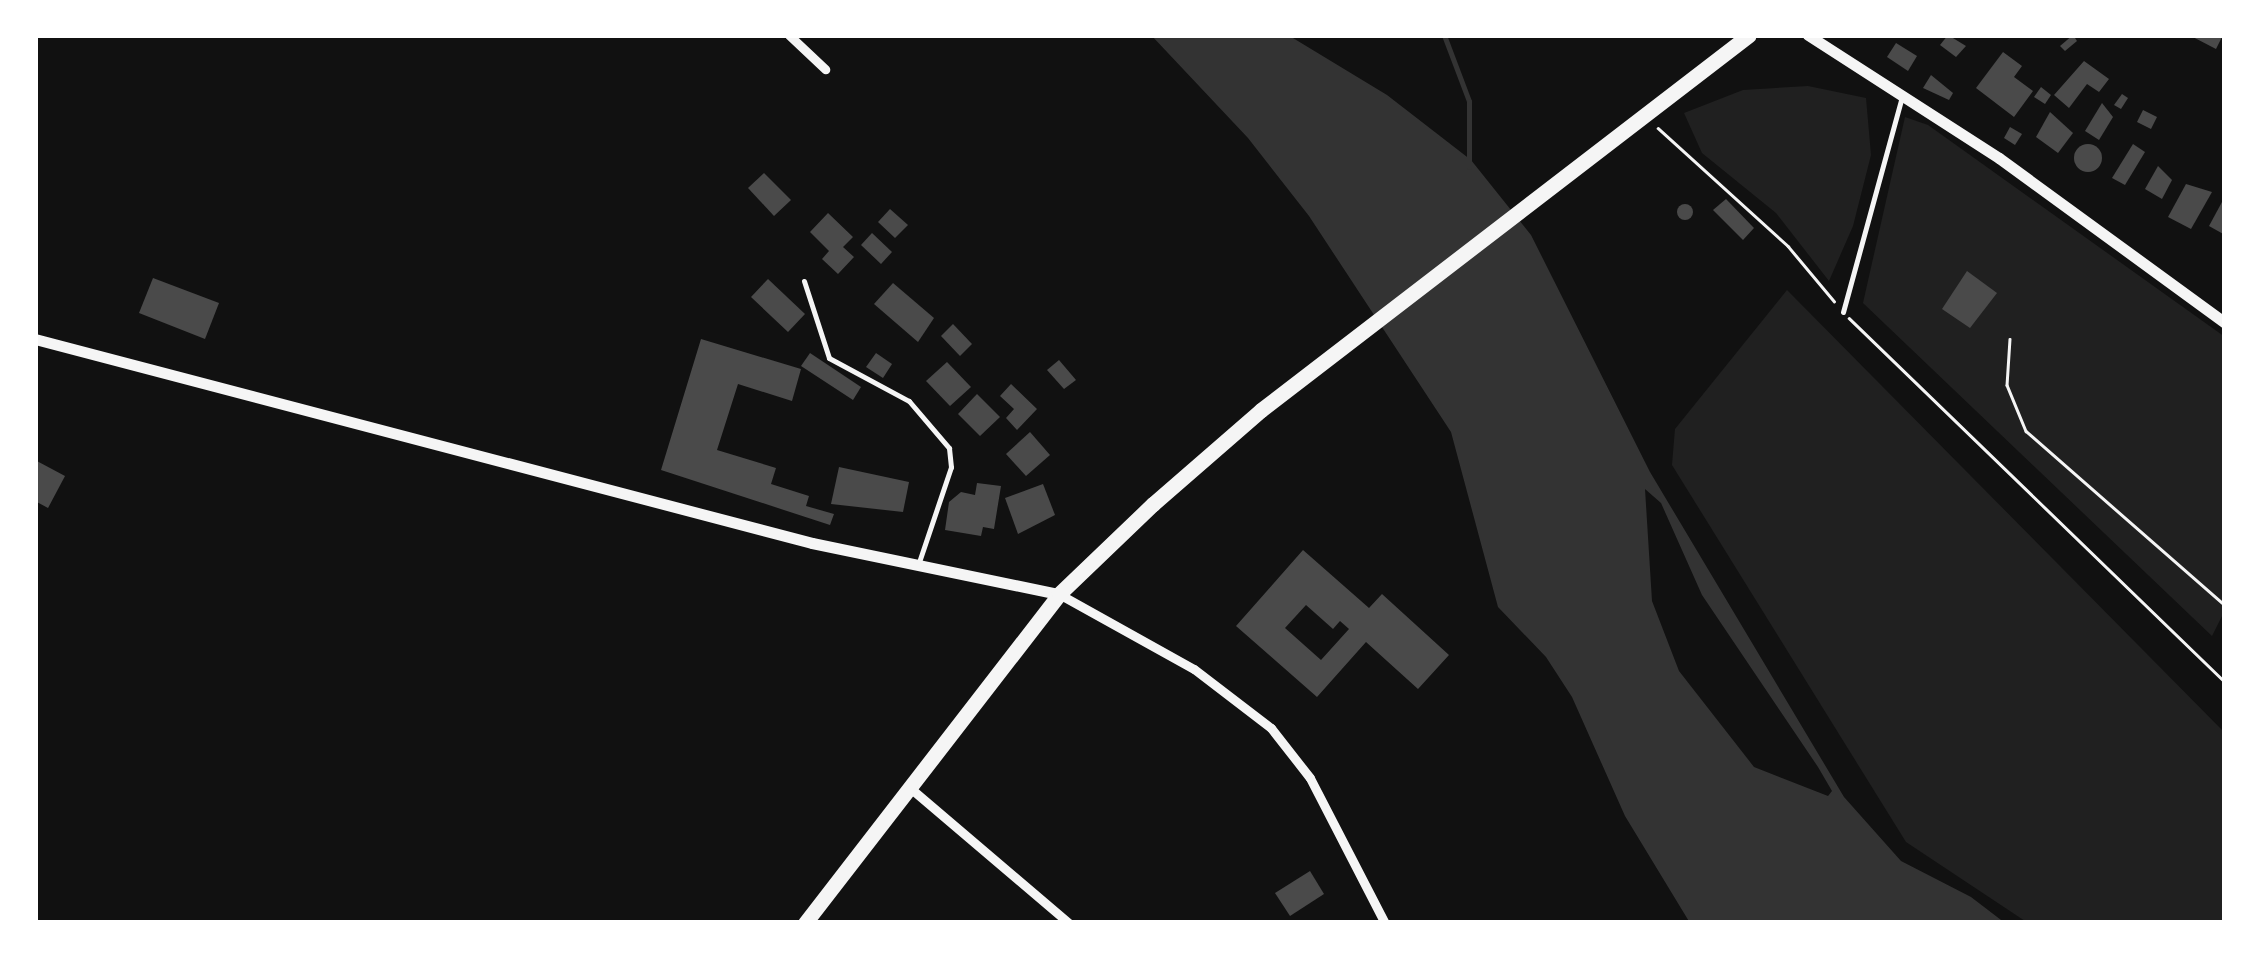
<!DOCTYPE html>
<html>
<head>
<meta charset="utf-8">
<style>
  body { margin:0 }
  #map { position:relative; width:2260px; height:958px; overflow:hidden; background:#111; font-family:Overpass,sans-serif }
  div>[style] { position:absolute }
  [style*='--x'] { left:calc(var(--x)*1px); top:calc(var(--y)*1px); width:calc(var(--w)*1px); rotate:calc(var(--a)*1deg) }
  .green>* { inset:0; background:#202020 }
  .water>* { inset:0; background:#333 }
  .stream>* { height:5px; margin:-2.5px; padding:0 2.5px; transform-origin:2.5px; border-radius:2.5px; background:#333 }
  .building>* { inset:0; background:#4a4a4a }
  .round { border-radius:50% }
  .path>* { height:2.5px; margin:-1.25px; padding:0 1.25px; transform-origin:1.25px; border-radius:1.25px; background:#f5f5f5 }
  .service>* { height:5px; margin:-2.5px; padding:0 2.5px; transform-origin:2.5px; border-radius:2.5px; background:#f5f5f5 }
  .minor>* { height:9px; margin:-4.5px; padding:0 4.5px; transform-origin:4.5px; border-radius:4.5px; background:#f5f5f5 }
  .tertiary>* { height:11px; margin:-5.5px; padding:0 5.5px; transform-origin:5.5px; border-radius:5.5px; background:#f5f5f5 }
  .primary>* { height:15px; margin:-7.5px; padding:0 7.5px; transform-origin:7.5px; border-radius:7.5px; background:#f5f5f5 }
  span { translate:-50% -50%; white-space:nowrap; text-align:center; line-height:1.15; -webkit-text-stroke:10px #fff; paint-order:stroke }
  .frame { position:absolute; inset:0; border:38px solid #fff; pointer-events:none }
</style>
</head>
<body>
<div id="map">
  <div class="green">
    <i style="clip-path:polygon(1808px 86px,1866px 98px,1871px 155px,1853px 226px,1829px 281px,1776px 213px,1702px 153px,1684px 113px,1743px 90px)"></i>
    <i style="clip-path:polygon(1905px 117px,1928px 125px,2225px 337px,2225px 610px,2212px 636px,1863px 303px)"></i>
    <i style="clip-path:polygon(1787px 290px,2225px 733px,2225px 923px,2028px 923px,1906px 842px,1672px 465px,1675px 429px)"></i>
  </div>
  <div class="water">
    <i style="clip-path:polygon(evenodd,1151px 35px,1288px 35px,1387px 95px,1471px 160px,1531px 235px,1650px 472px,1844px 797px,1901px 861px,1971px 897px,2005px 923px,1690px 923px,1625px 816px,1572px 697px,1546px 657px,1498px 607px,1451px 432px,1309px 216px,1248px 138px,1151px 35px,1645px 489px,1661px 503px,1702px 595px,1818px 767px,1832px 791px,1828px 796px,1754px 767px,1679px 671px,1652px 601px,1645px 489px)"></i>
  </div>
  <div class="stream">
    <i style="--x:1444;--y:35;--w:71;--a:69.3"></i>
    <i style="--x:1469;--y:101;--w:66;--a:90"></i>
  </div>
  <div class="building">
    <i style="clip-path:polygon(1948px 35px,1966px 46px,1956px 57px,1940px 45px)"></i>
    <i style="clip-path:polygon(2073px 35px,2077px 41px,2065px 51px,2060px 46px)"></i>
    <i style="clip-path:polygon(2189px 35px,2223px 35px,2216px 49px)"></i>
    <i style="clip-path:polygon(1896px 43px,1917px 56px,1908px 71px,1887px 57px)"></i>
    <i style="clip-path:polygon(2003px 52px,2022px 66px,2014px 77px,2033px 91px,2014px 117px,1976px 88px)"></i>
    <i style="clip-path:polygon(2084px 61px,2109px 79px,2099px 92px,2087px 84px,2069px 108px,2054px 95px)"></i>
    <i style="clip-path:polygon(1931px 75px,1953px 93px,1949px 100px,1923px 88px)"></i>
    <i style="clip-path:polygon(2041px 87px,2051px 95px,2045px 104px,2034px 97px)"></i>
    <i style="clip-path:polygon(2122px 94px,2128px 98px,2121px 109px,2114px 105px)"></i>
    <i style="clip-path:polygon(2102px 103px,2113px 117px,2099px 140px,2085px 131px)"></i>
    <i style="clip-path:polygon(2143px 110px,2157px 117px,2151px 129px,2137px 122px)"></i>
    <i style="clip-path:polygon(2050px 112px,2073px 133px,2058px 153px,2036px 137px)"></i>
    <i style="clip-path:polygon(2010px 127px,2022px 134px,2015px 145px,2004px 138px)"></i>
    <i style="clip-path:polygon(2133px 144px,2145px 152px,2125px 185px,2112px 178px)"></i>
    <i class="round" style="left:2074px;top:144px;width:28px;height:28px"></i>
    <i style="clip-path:polygon(2158px 166px,2172px 180px,2162px 199px,2145px 189px)"></i>
    <i style="clip-path:polygon(764px 173px,791px 200px,774px 216px,748px 188px)"></i>
    <i style="clip-path:polygon(2186px 184px,2212px 192px,2191px 229px,2168px 217px)"></i>
    <i style="clip-path:polygon(1726px 199px,1754px 228px,1743px 240px,1713px 210px)"></i>
    <i style="clip-path:polygon(2222px 202px,2225px 203px,2225px 235px,2209px 226px)"></i>
    <i class="round" style="left:1677px;top:204px;width:16px;height:16px"></i>
    <i style="clip-path:polygon(890px 209px,908px 225px,895px 238px,878px 222px)"></i>
    <i style="clip-path:polygon(828px 213px,853px 237px,843px 247px,854px 257px,838px 274px,822px 259px,829px 251px,810px 232px)"></i>
    <i style="clip-path:polygon(872px 233px,892px 252px,881px 264px,861px 245px)"></i>
    <i style="clip-path:polygon(1967px 271px,1997px 293px,1970px 328px,1942px 309px)"></i>
    <i style="clip-path:polygon(153px 278px,219px 303px,205px 339px,139px 313px)"></i>
    <i style="clip-path:polygon(768px 279px,805px 314px,788px 332px,751px 297px)"></i>
    <i style="clip-path:polygon(893px 283px,934px 318px,918px 342px,874px 304px)"></i>
    <i style="clip-path:polygon(953px 324px,972px 344px,960px 356px,941px 336px)"></i>
    <i style="clip-path:polygon(701px 339px,801px 369px,792px 401px,738px 384px,717px 450px,776px 468px,771px 484px,809px 496px,806px 506px,834px 514px,830px 525px,661px 470px)"></i>
    <i style="clip-path:polygon(810px 353px,861px 387px,853px 400px,801px 366px)"></i>
    <i style="clip-path:polygon(876px 353px,892px 364px,883px 378px,866px 367px)"></i>
    <i style="clip-path:polygon(1059px 360px,1076px 380px,1064px 389px,1047px 370px)"></i>
    <i style="clip-path:polygon(947px 362px,971px 387px,950px 406px,926px 381px)"></i>
    <i style="clip-path:polygon(1011px 384px,1037px 409px,1017px 430px,1006px 418px,1014px 409px,1000px 396px)"></i>
    <i style="clip-path:polygon(977px 394px,1000px 417px,980px 436px,958px 414px)"></i>
    <i style="clip-path:polygon(1030px 432px,1050px 455px,1026px 476px,1006px 454px)"></i>
    <i style="clip-path:polygon(35px 460px,65px 476px,48px 508px,35px 501px)"></i>
    <i style="clip-path:polygon(839px 467px,909px 482px,903px 512px,831px 504px)"></i>
    <i style="clip-path:polygon(977px 483px,1001px 486px,994px 529px,983px 527px,981px 536px,945px 530px,949px 502px,961px 492px,975px 495px)"></i>
    <i style="clip-path:polygon(1043px 484px,1055px 515px,1018px 534px,1005px 498px)"></i>
    <i style="clip-path:polygon(evenodd,1303px 550px,1369px 608px,1382px 594px,1449px 655px,1418px 689px,1366px 642px,1317px 697px,1236px 626px,1303px 550px,1306px 605px,1333px 629px,1340px 621px,1349px 629px,1321px 660px,1285px 628px,1306px 605px)"></i>
    <i style="clip-path:polygon(1310px 871px,1324px 894px,1290px 916px,1275px 893px)"></i>
  </div>
  <div class="path">
    <i style="--x:1658;--y:128;--w:176;--a:42.2"></i>
    <i style="--x:1788;--y:246;--w:72;--a:50.1"></i>
    <i style="--x:1849;--y:318;--w:523;--a:44.07"></i>
    <i style="--x:2010;--y:339;--w:46;--a:93.7"></i>
    <i style="--x:2007;--y:385;--w:50;--a:67.6"></i>
    <i style="--x:2026;--y:431;--w:264;--a:41.2"></i>
  </div>
  <div class="service">
    <i style="--x:804;--y:281;--w:81;--a:72"></i>
    <i style="--x:829;--y:358;--w:91;--a:28.3"></i>
    <i style="--x:909;--y:401;--w:62;--a:49.6"></i>
    <i style="--x:949;--y:448;--w:19;--a:84"></i>
    <i style="--x:951;--y:467;--w:100;--a:108.6"></i>
    <i style="--x:1843;--y:312;--w:220;--a:-74.7"></i>
  </div>
  <div class="minor">
    <i style="--x:789;--y:35;--w:50;--a:43.4"></i>
    <i style="--x:1059;--y:594;--w:154;--a:29.1"></i>
    <i style="--x:1194;--y:669;--w:97;--a:37.5"></i>
    <i style="--x:1271;--y:728;--w:63;--a:52"></i>
    <i style="--x:1310;--y:778;--w:163;--a:62.7"></i>
    <i style="--x:909;--y:787;--w:210;--a:40.4"></i>
  </div>
  <div class="tertiary">
    <i style="--x:1808;--y:35;--w:227;--a:32.8"></i>
    <i style="--x:1999;--y:158;--w:280;--a:36.1"></i>
    <i style="--x:35;--y:339;--w:803;--a:14.71"></i>
    <i style="--x:812;--y:543;--w:252;--a:11.7"></i>
  </div>
  <div class="primary">
    <i style="--x:805;--y:923;--w:416;--a:-52.3"></i>
    <i style="--x:1059;--y:594;--w:130;--a:-43.8"></i>
    <i style="--x:1153;--y:504;--w:143;--a:-41"></i>
    <i style="--x:1261;--y:410;--w:615;--a:-37.54"></i>
  </div>
  <div class="frame"></div>
</div>
</body>
</html>
